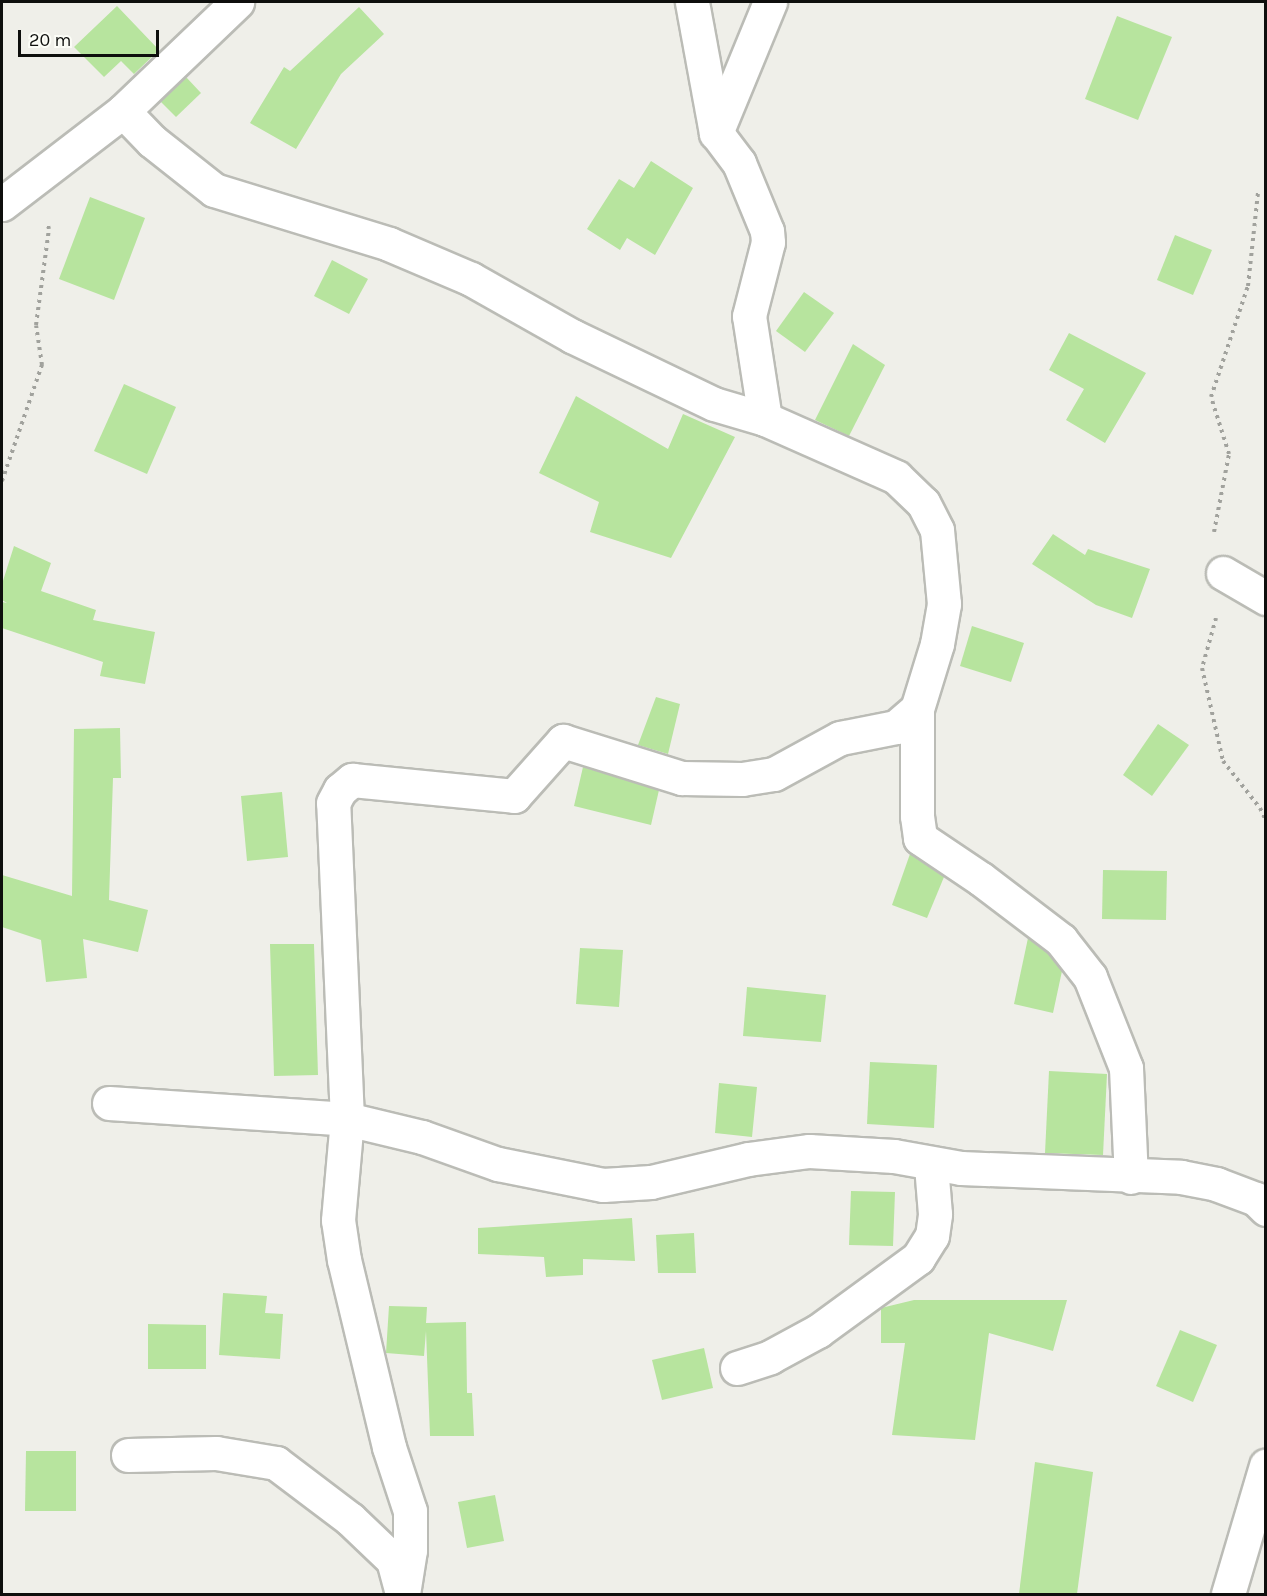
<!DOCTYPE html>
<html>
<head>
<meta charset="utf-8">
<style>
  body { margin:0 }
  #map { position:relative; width:1267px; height:1596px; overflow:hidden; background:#efefe9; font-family:Karla,sans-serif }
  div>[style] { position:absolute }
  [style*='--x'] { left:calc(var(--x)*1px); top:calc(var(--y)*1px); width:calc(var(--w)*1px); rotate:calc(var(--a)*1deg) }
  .building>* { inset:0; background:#b7e49e }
  .path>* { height:4px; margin-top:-2px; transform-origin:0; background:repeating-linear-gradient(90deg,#a1a29d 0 3px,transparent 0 7.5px) }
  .roads { filter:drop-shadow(2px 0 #bbbcb6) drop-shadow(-2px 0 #bbbcb6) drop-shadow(0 2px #bbbcb6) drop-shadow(0 -2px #bbbcb6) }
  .minor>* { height:33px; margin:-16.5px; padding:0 16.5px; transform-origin:16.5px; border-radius:16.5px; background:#fff }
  span { translate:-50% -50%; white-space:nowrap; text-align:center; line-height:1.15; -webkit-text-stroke:6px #fcfdf7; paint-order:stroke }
  .frame { position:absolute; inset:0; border:3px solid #0e0f0d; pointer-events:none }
  .scale { position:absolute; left:18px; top:30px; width:141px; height:27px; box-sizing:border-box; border:3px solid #0e0f0d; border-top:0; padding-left:8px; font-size:18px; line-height:21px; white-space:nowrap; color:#0e0f0d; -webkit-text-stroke:4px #fcfdf7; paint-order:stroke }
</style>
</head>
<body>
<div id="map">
  <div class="building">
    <i style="clip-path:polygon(117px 6px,159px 50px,134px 74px,121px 61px,104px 77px,74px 47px)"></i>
    <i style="clip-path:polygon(359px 7px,384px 34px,341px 74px,296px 149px,250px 123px,284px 67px,290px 71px)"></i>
    <i style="clip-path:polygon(1117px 16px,1172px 37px,1138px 120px,1085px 99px)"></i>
    <i style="clip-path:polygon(186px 77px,201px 93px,176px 117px,160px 101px)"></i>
    <i style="clip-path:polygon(651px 161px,693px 188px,655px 255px,627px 238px,620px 250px,587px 229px,619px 179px,634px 188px)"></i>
    <i style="clip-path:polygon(90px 197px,145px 218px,114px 300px,59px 279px)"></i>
    <i style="clip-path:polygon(1175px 235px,1212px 250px,1193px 295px,1157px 280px)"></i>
    <i style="clip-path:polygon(332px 260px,368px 279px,349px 314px,314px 296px)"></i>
    <i style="clip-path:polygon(804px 292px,834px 313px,805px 352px,776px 331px)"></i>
    <i style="clip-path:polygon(1069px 333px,1146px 373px,1105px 443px,1066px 420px,1084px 389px,1049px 370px)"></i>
    <i style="clip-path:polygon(853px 344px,885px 365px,849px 436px,815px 420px)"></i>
    <i style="clip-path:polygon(124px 384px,176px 407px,147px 474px,94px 451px)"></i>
    <i style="clip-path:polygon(576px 396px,668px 449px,683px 414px,735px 437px,671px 558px,590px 532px,599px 502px,539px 473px)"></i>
    <i style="clip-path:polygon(1053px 534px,1085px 555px,1088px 549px,1150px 569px,1132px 618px,1096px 605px,1032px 564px)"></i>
    <i style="clip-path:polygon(14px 546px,51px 563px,41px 591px,96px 610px,93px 620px,155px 632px,145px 684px,100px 676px,103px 662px,2px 628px,2px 602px,7px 603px,2px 600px,2px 584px)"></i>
    <i style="clip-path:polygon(972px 626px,1024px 643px,1011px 682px,960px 666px)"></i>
    <i style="clip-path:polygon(656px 697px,680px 704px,668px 754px,638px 745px)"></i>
    <i style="clip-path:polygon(1158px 724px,1189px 745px,1152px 796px,1123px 775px)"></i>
    <i style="clip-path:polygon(120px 728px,121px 778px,113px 778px,109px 900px,148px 910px,138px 952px,83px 939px,87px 978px,46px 982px,41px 940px,2px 927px,2px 875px,72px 896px,74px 729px)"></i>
    <i style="clip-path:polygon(583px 767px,659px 790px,651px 825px,574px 806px)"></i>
    <i style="clip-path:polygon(282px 792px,288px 857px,247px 861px,241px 796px)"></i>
    <i style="clip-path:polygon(910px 854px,944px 877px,927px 918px,892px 905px)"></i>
    <i style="clip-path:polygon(1103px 870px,1167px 871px,1166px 920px,1102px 919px)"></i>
    <i style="clip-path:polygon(1028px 938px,1048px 953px,1062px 971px,1053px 1013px,1014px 1004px)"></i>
    <i style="clip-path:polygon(270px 944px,314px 944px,318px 1075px,274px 1076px)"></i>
    <i style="clip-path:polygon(580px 948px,623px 950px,619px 1007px,576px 1004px)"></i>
    <i style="clip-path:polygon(747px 987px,826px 995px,821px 1042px,743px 1036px)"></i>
    <i style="clip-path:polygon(870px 1062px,937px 1065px,934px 1128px,867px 1124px)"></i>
    <i style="clip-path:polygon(1049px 1071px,1107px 1074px,1103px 1155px,1045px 1153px)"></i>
    <i style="clip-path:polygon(719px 1083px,757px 1087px,752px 1137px,715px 1133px)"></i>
    <i style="clip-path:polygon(851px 1191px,895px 1192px,893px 1246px,849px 1245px)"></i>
    <i style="clip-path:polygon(632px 1218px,635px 1261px,583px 1259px,583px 1275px,546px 1277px,544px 1257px,478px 1254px,478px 1228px)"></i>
    <i style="clip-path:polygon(694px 1233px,696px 1273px,658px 1273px,656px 1235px)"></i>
    <i style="clip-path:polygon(223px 1293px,267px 1296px,265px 1313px,283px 1314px,280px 1359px,219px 1355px)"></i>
    <i style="clip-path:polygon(914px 1300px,1067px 1300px,1053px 1351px,989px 1333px,975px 1440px,892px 1435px,905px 1343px,881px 1343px,881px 1308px)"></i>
    <i style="clip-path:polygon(389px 1306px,427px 1307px,426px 1323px,466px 1322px,467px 1393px,472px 1393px,474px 1436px,430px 1436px,426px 1331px,424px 1356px,386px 1353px)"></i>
    <i style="clip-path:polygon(148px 1324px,206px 1325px,206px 1369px,148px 1369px)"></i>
    <i style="clip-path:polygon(1180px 1330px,1217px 1345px,1193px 1402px,1156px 1386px)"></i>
    <i style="clip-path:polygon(704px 1348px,713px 1388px,662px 1400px,652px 1360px)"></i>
    <i style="clip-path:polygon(26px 1451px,76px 1451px,76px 1511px,25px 1511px)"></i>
    <i style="clip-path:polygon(1035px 1462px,1093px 1472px,1077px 1594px,1019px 1594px)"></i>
    <i style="clip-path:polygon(495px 1495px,504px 1541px,467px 1548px,458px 1502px)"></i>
  </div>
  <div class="path">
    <i style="--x:2;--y:481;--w:123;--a:-71"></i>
    <i style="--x:42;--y:365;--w:40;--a:-98.5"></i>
    <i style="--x:36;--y:325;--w:97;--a:-82.3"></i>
    <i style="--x:49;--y:229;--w:7;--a:-106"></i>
    <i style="--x:1214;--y:532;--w:79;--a:-79.1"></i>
    <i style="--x:1229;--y:454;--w:60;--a:-107.5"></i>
    <i style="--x:1211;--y:397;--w:117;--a:-71.6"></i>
    <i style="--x:1248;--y:286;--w:95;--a:-83.9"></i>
    <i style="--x:1216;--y:618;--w:52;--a:105.6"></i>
    <i style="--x:1202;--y:668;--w:95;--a:77.3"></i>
    <i style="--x:1223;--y:761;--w:60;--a:51.8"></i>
    <i style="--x:1260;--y:808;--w:14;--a:65"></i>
  </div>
  <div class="roads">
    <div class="minor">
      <i style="--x:123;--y:111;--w:42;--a:46"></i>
      <i style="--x:152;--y:141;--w:79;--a:38.3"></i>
      <i style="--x:214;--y:190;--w:183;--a:17.1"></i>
      <i style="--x:389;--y:244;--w:89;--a:23.1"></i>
      <i style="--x:471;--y:279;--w:116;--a:29.4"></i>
      <i style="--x:572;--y:336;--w:157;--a:25.6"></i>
      <i style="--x:714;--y:404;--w:53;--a:16.4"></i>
      <i style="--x:716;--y:133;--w:142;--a:-67.6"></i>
      <i style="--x:2;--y:204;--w:153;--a:-37.5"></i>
      <i style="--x:123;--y:111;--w:158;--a:-43.7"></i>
      <i style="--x:1223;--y:573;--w:50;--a:30.2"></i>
      <i style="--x:917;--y:709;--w:107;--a:90"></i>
      <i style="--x:917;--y:816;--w:22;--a:82"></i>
      <i style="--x:920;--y:838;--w:73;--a:33.9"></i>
      <i style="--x:981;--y:879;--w:101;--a:37.3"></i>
      <i style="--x:1061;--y:940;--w:47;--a:51.9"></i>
      <i style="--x:1090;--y:977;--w:98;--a:68.4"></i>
      <i style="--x:1126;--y:1068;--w:109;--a:87.4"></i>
      <i style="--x:109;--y:1103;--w:239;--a:3.8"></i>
      <i style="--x:347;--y:1119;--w:77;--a:13.5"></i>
      <i style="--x:422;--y:1137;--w:81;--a:19.6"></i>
      <i style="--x:498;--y:1164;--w:107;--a:11.3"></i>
      <i style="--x:603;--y:1185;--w:48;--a:-3.6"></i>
      <i style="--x:651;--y:1182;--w:100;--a:-13.3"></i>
      <i style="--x:748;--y:1159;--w:62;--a:-7.5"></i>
      <i style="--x:809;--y:1151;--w:85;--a:3.4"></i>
      <i style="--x:894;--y:1156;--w:68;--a:10.2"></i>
      <i style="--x:961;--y:1168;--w:220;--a:2.3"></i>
      <i style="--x:1181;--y:1177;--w:36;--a:11"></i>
      <i style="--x:1216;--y:1184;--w:43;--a:20.6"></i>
      <i style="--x:1256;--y:1199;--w:14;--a:45"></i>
      <i style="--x:737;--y:1368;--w:35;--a:-18"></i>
      <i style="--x:770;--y:1357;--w:55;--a:-28.4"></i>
      <i style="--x:818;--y:1331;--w:124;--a:-36.1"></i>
      <i style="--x:918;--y:1258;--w:26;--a:-58"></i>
      <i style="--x:932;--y:1236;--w:22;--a:-82"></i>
      <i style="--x:935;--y:1214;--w:49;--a:-94.7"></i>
      <i style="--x:128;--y:1455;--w:88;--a:-1.3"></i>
      <i style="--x:216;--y:1453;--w:61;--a:9.5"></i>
      <i style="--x:276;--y:1463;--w:93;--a:37.1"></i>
      <i style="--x:350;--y:1519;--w:59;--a:43.6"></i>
      <i style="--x:393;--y:1560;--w:35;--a:75"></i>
      <i style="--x:403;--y:1594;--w:45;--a:-81"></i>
      <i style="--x:410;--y:1550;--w:39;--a:-90"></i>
      <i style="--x:410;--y:1511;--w:67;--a:-108.2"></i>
      <i style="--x:389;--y:1447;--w:192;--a:-103.5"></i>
      <i style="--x:344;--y:1260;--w:40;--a:-98.5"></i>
      <i style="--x:338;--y:1220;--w:101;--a:-84.9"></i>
      <i style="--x:347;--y:1119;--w:316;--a:-92.5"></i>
      <i style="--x:333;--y:803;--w:15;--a:-62"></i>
      <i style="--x:340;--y:790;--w:16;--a:-40"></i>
      <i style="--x:352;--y:780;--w:163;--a:5.6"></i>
      <i style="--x:514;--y:796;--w:74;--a:-48.3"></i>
      <i style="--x:563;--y:741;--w:125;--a:17.3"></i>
      <i style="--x:682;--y:778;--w:60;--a:1"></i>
      <i style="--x:742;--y:779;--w:32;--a:-9"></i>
      <i style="--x:774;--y:774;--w:75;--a:-28.6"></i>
      <i style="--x:840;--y:738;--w:57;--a:-11.1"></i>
      <i style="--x:896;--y:727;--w:28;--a:-41"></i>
      <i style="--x:917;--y:709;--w:68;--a:-72.9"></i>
      <i style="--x:937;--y:644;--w:41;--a:-80.1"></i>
      <i style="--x:944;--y:604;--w:74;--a:-95.4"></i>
      <i style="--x:937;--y:530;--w:30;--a:-117"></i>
      <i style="--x:923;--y:503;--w:37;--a:-136"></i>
      <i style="--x:896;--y:477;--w:143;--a:-156.1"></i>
      <i style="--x:765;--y:419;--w:104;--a:-98.8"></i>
      <i style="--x:749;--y:316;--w:76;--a:-75.6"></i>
      <i style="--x:768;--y:242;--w:11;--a:-95"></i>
      <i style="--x:767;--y:231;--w:74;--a:-112.4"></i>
      <i style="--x:739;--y:163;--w:38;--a:-127"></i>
      <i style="--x:716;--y:133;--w:133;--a:-100.4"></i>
      <i style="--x:1228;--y:1594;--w:134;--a:-73.5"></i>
    </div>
  </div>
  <div class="frame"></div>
  <div class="scale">20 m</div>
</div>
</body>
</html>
